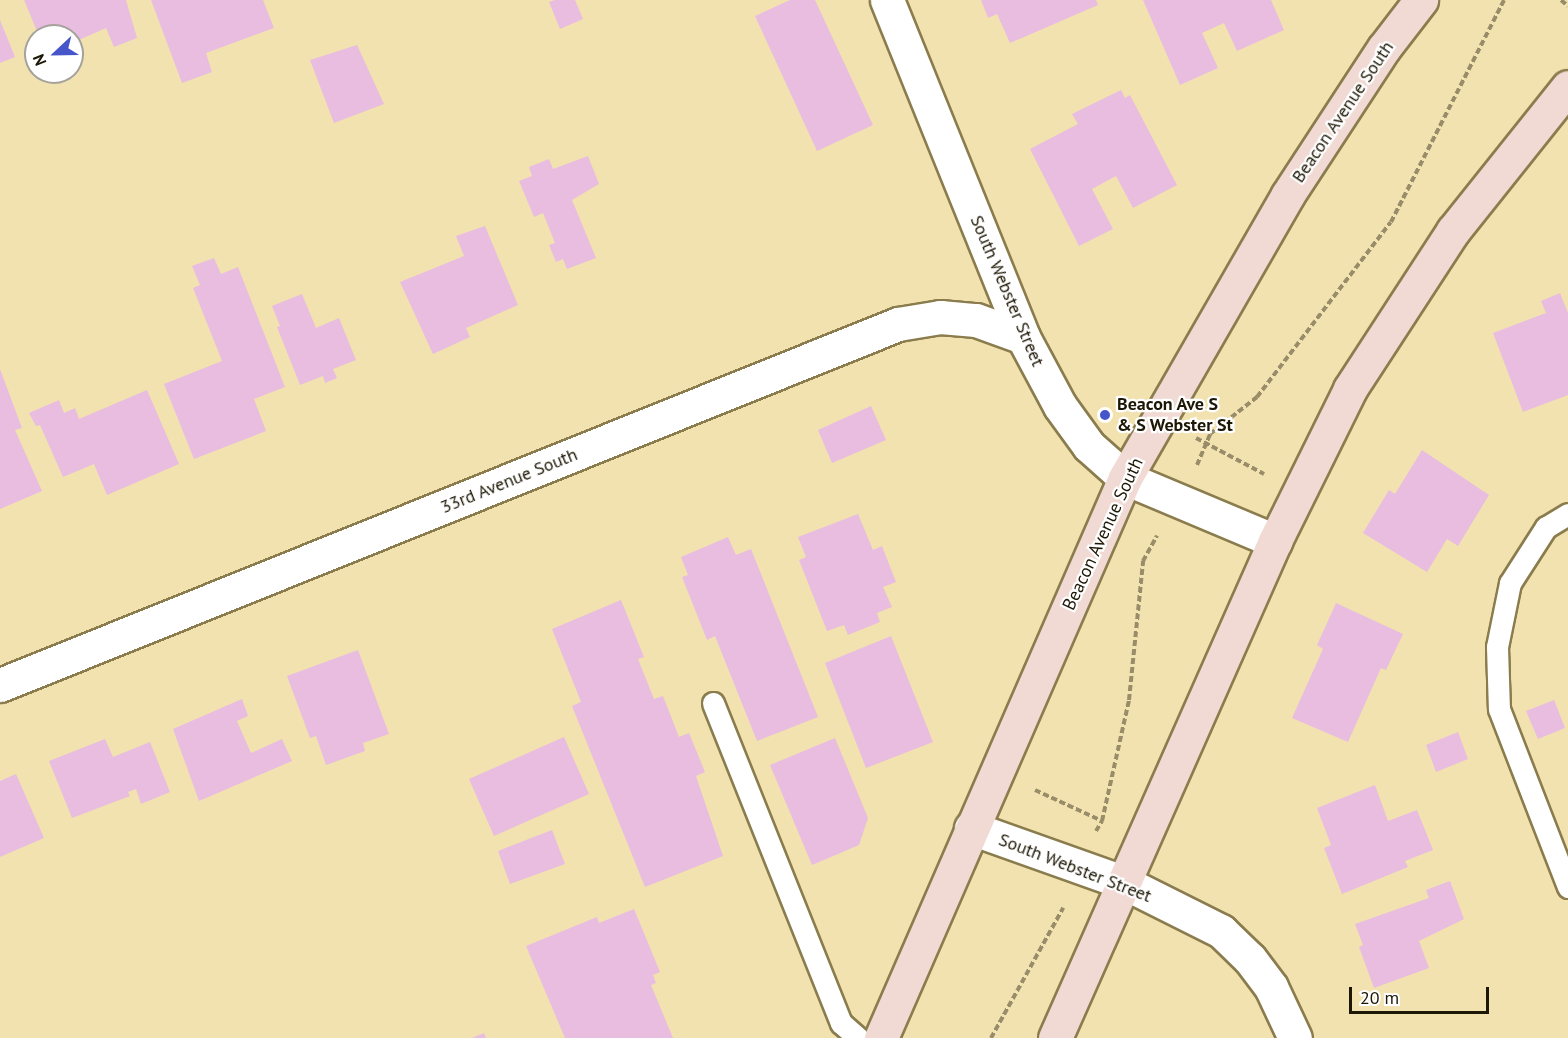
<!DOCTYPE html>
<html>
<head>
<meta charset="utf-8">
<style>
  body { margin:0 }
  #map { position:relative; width:1568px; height:1038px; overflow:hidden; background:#f1e2b0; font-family:"PT Sans",sans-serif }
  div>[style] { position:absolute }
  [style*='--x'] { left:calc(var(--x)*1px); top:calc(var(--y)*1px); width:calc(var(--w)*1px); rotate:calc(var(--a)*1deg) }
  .building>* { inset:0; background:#e8bde0 }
  .path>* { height:4px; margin-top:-2px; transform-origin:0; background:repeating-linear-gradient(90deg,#998d69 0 6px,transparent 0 9px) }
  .roads { filter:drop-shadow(2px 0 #8a7c4d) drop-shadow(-2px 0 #8a7c4d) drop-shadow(0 2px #8a7c4d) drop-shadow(0 -2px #8a7c4d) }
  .lane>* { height:21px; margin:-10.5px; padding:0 10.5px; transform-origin:10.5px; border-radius:10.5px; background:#fff }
  .street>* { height:33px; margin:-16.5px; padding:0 16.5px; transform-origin:16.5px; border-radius:16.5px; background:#fff }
  .secondary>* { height:33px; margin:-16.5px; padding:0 16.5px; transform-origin:16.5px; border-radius:16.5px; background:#f1d9d4 }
  .dots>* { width:16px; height:16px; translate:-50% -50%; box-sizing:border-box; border:3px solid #fff; border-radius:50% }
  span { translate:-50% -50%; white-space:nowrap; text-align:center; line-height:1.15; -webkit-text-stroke:4.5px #fff; paint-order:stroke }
  .street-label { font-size:18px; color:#1d1705 }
  .poi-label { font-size:18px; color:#1d1705; font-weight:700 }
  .left { translate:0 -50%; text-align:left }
  .north { position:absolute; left:24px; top:24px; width:60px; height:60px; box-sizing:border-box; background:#fff; border:2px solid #a5a29b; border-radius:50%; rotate:248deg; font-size:16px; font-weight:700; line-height:24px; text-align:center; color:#1d1705 }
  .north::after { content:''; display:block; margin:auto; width:21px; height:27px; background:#4655c9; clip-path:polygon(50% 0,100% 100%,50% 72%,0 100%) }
  .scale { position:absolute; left:1349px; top:987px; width:140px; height:27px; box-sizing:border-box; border:3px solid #1d1705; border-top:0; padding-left:8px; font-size:18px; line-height:21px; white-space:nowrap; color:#1d1705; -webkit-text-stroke:4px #fff; paint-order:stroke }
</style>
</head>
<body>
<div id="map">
  <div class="building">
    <i style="clip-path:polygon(24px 0,126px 0,137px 38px,114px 47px,106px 28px,72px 43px,72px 36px,39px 36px)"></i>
    <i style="clip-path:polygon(151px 0,263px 0,274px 28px,206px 53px,212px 72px,182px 83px)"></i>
    <i style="clip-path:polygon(555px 0,575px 0,583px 19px,560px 29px,549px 2px)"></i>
    <i style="clip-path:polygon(790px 0,815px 0,873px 125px,817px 151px,755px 16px)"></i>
    <i style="clip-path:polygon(981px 0,1096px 0,1098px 5px,1010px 43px,997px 14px,988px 18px)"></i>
    <i style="clip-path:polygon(1143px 0,1271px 0,1284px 30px,1237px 51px,1224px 23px,1202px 33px,1218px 68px,1180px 85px)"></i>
    <i style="clip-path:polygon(0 20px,15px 57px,0 63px)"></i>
    <i style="clip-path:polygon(357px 45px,384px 104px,334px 123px,310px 60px)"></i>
    <i style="clip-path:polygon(1121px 90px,1125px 98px,1130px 95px,1177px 185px,1133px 208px,1116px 176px,1092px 189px,1113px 229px,1079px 246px,1030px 149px,1078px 124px,1072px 114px)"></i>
    <i style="clip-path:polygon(588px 156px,599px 184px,572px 200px,596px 258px,567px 269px,563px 259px,556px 262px,549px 245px,555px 243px,543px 213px,534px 217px,519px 181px,532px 176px,529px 167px,549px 159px,553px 169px)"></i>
    <i style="clip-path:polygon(485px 226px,518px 305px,466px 328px,470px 337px,433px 354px,400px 282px,464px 256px,456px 236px)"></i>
    <i style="clip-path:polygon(214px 258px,221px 274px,238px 267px,285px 387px,254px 399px,266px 431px,194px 459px,164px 384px,222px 361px,193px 288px,200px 285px,192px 266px)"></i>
    <i style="clip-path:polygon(1560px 293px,1568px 313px,1568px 395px,1523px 412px,1493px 333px,1546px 313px,1541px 301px)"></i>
    <i style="clip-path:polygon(302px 294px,316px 328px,339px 318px,356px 360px,333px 369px,337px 378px,325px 383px,323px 376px,300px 385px,277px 327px,280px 326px,272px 306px)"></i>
    <i style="clip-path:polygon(0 369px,22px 428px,15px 430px,42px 491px,0 509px)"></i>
    <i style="clip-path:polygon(147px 390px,179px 464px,107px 495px,94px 464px,63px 477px,40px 425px,36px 426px,29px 413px,59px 400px,64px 413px,75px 408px,79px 419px)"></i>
    <i style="clip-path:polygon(871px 406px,886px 440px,832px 463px,818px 430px)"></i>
    <i style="clip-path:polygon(1422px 450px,1489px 495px,1458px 546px,1447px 539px,1427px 572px,1363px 533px,1389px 490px,1395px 494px)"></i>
    <i style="clip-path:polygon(858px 514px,873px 550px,882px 546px,896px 582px,883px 587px,892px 607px,877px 613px,880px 622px,848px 635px,844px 625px,827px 631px,799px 560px,806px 557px,798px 537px)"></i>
    <i style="clip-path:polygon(728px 537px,736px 555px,751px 549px,818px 717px,757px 741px,715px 636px,707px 640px,682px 577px,688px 575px,681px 557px)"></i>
    <i style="clip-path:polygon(621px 600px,644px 657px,638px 659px,654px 699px,663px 696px,679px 737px,689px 733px,705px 772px,696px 776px,723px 856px,645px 887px,572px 706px,581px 702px,552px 629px)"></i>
    <i style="clip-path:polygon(1336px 603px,1403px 634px,1386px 670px,1381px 668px,1348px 742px,1292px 718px,1323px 649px,1317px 645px)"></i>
    <i style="clip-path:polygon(891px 636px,933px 742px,866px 768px,825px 663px)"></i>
    <i style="clip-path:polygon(358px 650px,389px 734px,363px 743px,365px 751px,326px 765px,316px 736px,310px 738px,287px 676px)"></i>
    <i style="clip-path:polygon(242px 699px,248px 716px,237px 721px,251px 753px,282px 739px,292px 761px,199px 801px,173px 729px)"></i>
    <i style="clip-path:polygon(1554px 700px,1565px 728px,1538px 739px,1526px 711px)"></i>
    <i style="clip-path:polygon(1458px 732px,1468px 759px,1436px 772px,1426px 745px)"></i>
    <i style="clip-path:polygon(564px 737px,589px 794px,494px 836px,469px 779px)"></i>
    <i style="clip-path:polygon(835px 738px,868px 818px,859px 845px,812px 865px,770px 765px)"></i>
    <i style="clip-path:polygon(105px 739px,113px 757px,150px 742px,170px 792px,141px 804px,136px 789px,128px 792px,130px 796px,72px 818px,49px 761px)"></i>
    <i style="clip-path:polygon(16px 774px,44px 838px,0 857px,0 781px)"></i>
    <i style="clip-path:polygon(1375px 785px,1388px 821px,1417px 810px,1433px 850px,1405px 861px,1408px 867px,1342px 894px,1324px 848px,1331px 845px,1317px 808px)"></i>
    <i style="clip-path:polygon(552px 830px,565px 864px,510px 884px,498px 851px)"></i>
    <i style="clip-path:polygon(1450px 881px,1464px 919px,1419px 941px,1429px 968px,1374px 988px,1359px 947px,1363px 945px,1355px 924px,1429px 898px,1426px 890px)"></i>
    <i style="clip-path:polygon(634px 909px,660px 972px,653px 975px,656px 983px,651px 985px,673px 1038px,565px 1038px,526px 946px,597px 917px,599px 923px)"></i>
    <i style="clip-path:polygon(484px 1033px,486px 1038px,472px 1038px)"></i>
  </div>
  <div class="path">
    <i style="--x:1561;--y:0;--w:9;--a:41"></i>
    <i style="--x:1196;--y:438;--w:77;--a:27.9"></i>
    <i style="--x:1197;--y:465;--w:34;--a:-67"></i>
    <i style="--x:1210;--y:434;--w:60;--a:-38.2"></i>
    <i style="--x:1257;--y:397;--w:220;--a:-52.6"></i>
    <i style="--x:1391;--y:222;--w:249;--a:-63"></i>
    <i style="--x:1035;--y:790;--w:74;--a:24.8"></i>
    <i style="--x:1096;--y:831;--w:12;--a:-59"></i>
    <i style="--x:1102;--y:821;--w:124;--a:-77.4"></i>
    <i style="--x:1129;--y:700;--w:140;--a:-84.2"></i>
    <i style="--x:1143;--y:561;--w:29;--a:-61"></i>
    <i style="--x:991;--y:1038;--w:149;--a:-61"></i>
  </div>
  <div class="roads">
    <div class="lane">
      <i style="--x:1568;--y:514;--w:26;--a:149"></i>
      <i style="--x:1546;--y:527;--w:67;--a:122.7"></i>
      <i style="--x:1510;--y:583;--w:65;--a:101.5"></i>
      <i style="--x:1497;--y:647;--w:62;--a:88.2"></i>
      <i style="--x:1499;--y:709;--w:191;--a:68.8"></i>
      <i style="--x:713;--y:703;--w:345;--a:68.2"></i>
      <i style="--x:841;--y:1023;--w:23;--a:41"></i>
    </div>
    <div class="street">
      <i style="--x:887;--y:0;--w:363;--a:68"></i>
      <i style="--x:1023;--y:337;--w:78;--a:61.8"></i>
      <i style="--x:1060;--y:406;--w:49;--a:54.1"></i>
      <i style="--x:1089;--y:446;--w:48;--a:41.6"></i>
      <i style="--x:1125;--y:478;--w:163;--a:22.8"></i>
      <i style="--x:0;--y:685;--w:968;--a:-21.9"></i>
      <i style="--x:898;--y:324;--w:43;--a:-9.5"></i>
      <i style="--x:940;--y:317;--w:36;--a:5"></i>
      <i style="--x:976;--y:320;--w:50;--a:19.9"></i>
      <i style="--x:971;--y:828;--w:161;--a:19.6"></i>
      <i style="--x:1123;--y:882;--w:110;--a:26.6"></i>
      <i style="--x:1221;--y:931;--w:40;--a:44"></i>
      <i style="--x:1250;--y:959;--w:35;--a:53"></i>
      <i style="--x:1271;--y:987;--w:56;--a:64.8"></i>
    </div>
    <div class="secondary">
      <i style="--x:881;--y:1038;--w:611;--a:-66.46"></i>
      <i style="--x:1125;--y:478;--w:325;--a:-60.1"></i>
      <i style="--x:1287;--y:196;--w:177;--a:-56.8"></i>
      <i style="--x:1384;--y:48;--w:61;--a:-52.4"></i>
      <i style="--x:1055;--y:1038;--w:544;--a:-66.12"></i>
      <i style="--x:1275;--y:541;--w:169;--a:-63.7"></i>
      <i style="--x:1350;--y:389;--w:189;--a:-56.9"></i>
      <i style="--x:1453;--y:231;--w:184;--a:-51.4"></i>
    </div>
  </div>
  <div class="dots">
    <i style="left:1105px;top:415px;background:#4655c9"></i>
  </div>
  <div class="street-label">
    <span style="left:1343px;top:112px;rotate:-56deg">Beacon Avenue South</span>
    <span style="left:1007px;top:291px;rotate:67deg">South Webster Street</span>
    <span style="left:509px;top:481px;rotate:-22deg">33rd Avenue South</span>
    <span style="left:1103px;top:534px;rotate:-65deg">Beacon Avenue South</span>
    <span style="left:1075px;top:868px;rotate:21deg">South Webster Street</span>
  </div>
  <div class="poi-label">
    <span class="left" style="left:1117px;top:415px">Beacon Ave S<br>&amp; S Webster St</span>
  </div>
  <div class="north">N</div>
  <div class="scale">20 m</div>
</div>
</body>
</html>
